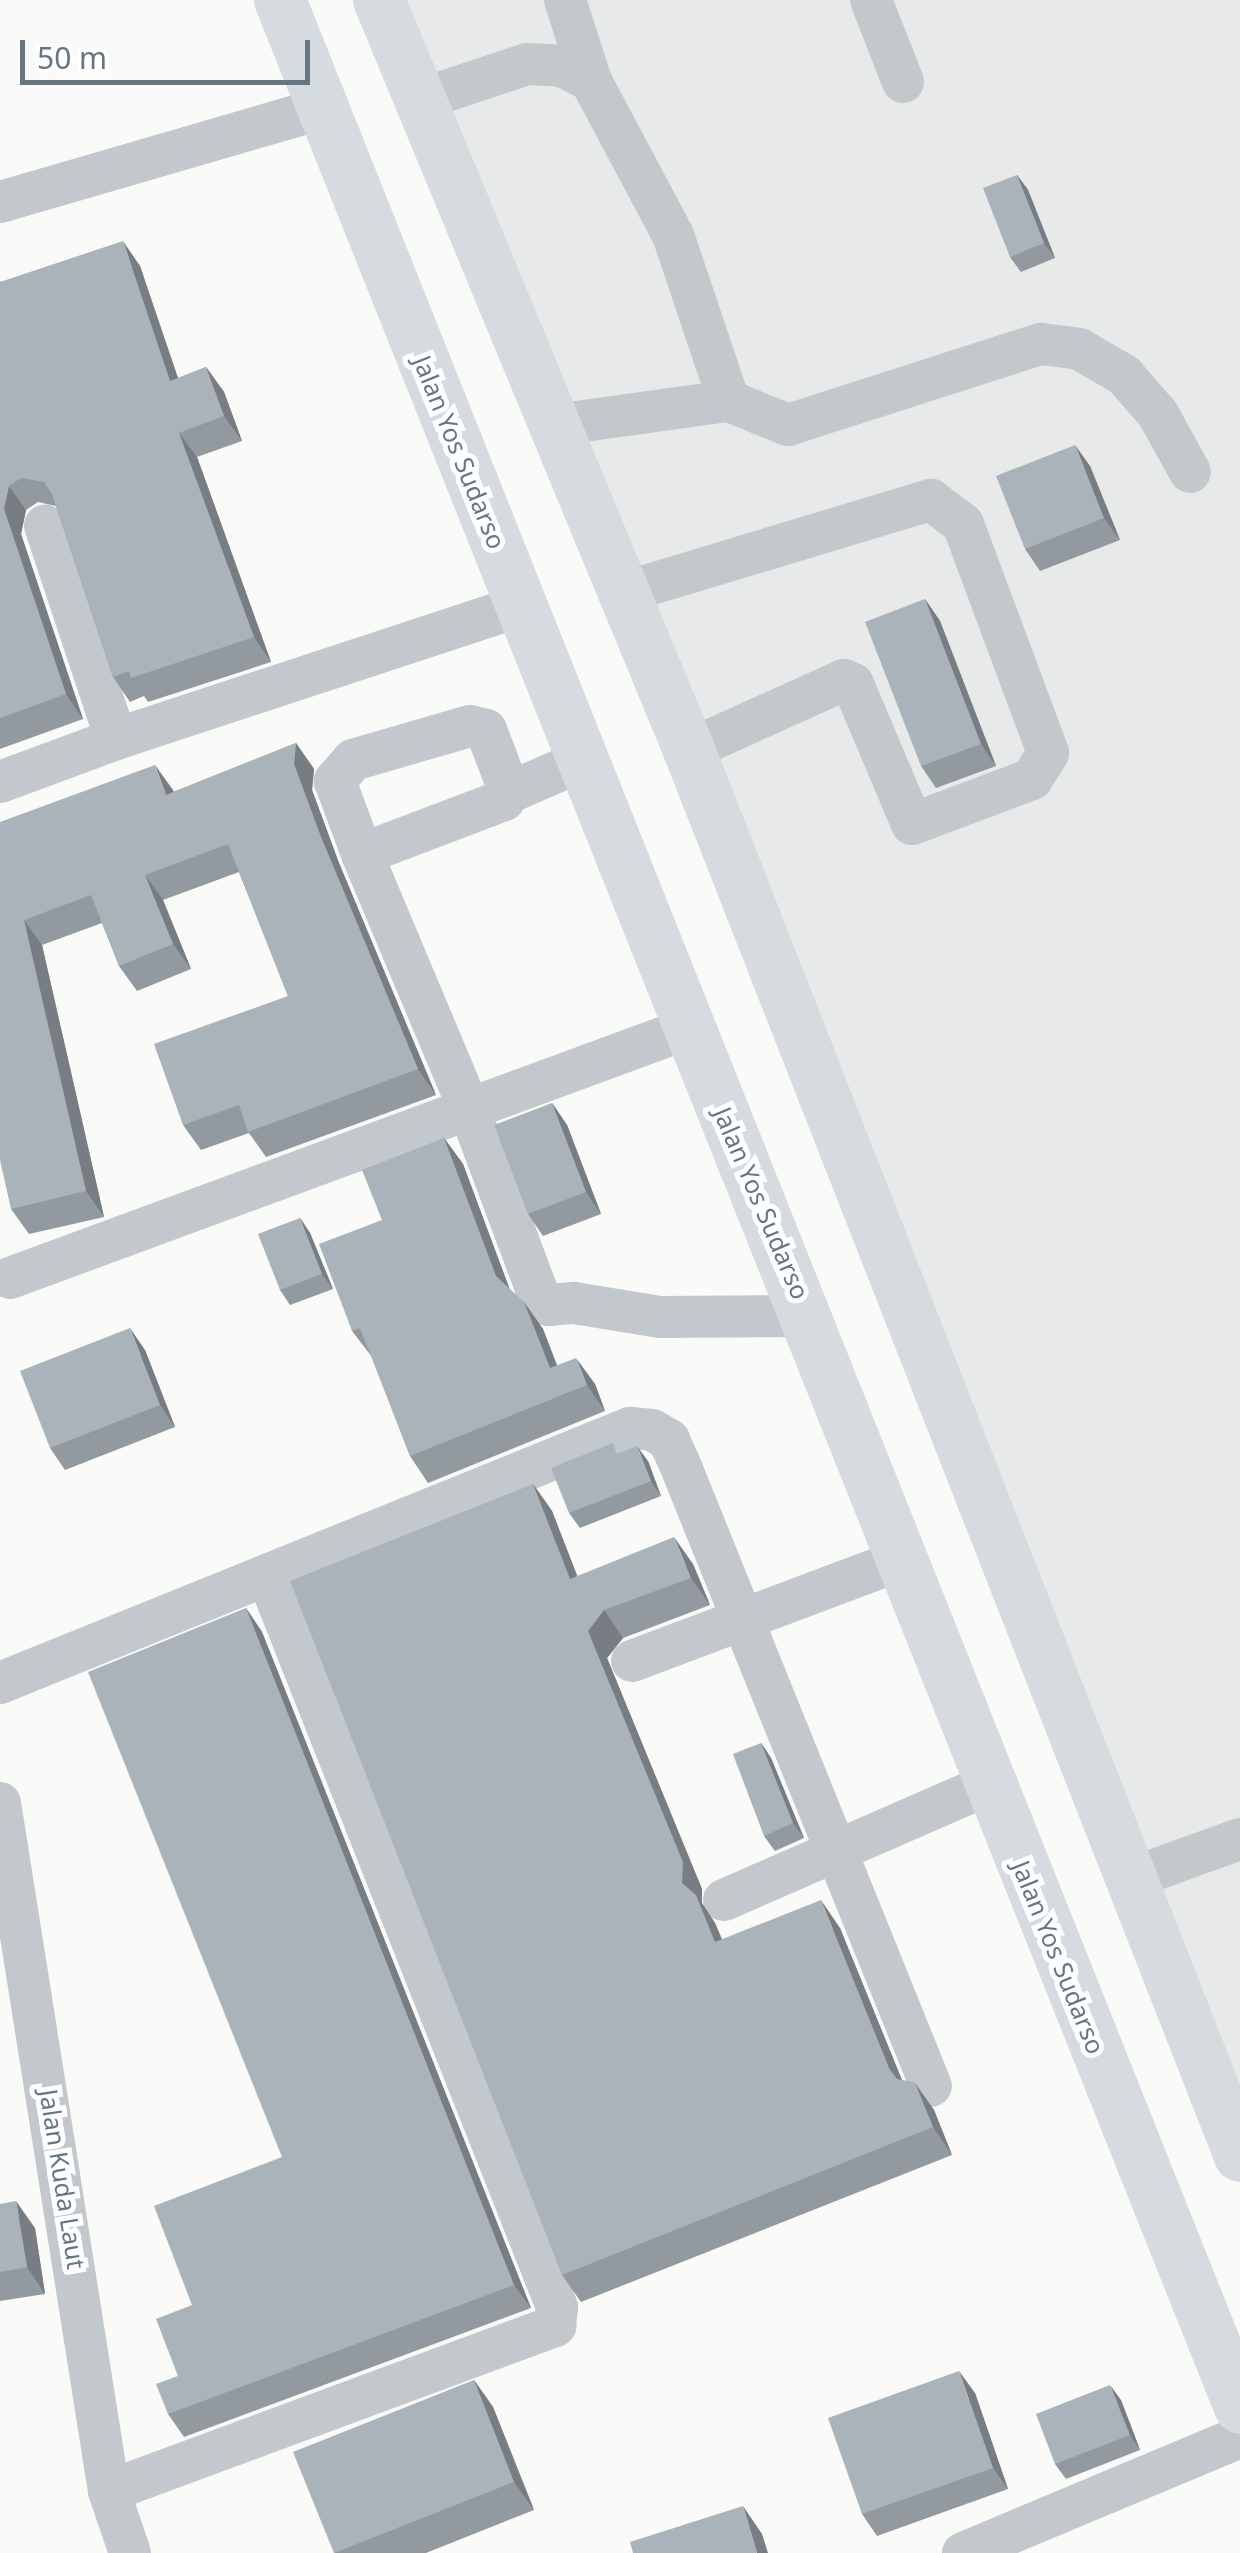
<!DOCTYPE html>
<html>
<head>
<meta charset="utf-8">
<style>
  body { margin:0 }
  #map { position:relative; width:1240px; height:2553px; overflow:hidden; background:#fafaf8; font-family:"Noto Sans",sans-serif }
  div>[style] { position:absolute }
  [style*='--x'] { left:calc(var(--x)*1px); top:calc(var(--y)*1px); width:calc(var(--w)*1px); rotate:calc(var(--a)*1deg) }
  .built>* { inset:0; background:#e8e9e9 }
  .minor>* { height:42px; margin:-21px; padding:0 21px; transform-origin:21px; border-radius:21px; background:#c3c8cc }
  .major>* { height:52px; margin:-26px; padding:0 26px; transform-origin:26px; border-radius:26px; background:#d6dbdf }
  .wall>* { inset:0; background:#929a9f }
  .shaded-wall>* { inset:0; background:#777d82 }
  .building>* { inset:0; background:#aab3b9 }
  span { translate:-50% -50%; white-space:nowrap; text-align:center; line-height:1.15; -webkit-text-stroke:10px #fff; paint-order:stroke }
  .street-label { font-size:25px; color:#657683 }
  .scale { position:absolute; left:20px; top:40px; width:290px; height:45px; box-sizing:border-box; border:5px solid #657683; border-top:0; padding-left:12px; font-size:30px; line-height:35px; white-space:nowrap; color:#657683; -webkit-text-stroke:8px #fff; paint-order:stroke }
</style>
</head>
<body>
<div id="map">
  <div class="built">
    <i style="clip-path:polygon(400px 0,1240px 0,1240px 2092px)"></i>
  </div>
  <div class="minor">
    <i style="--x:565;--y:0;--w:85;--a:72.2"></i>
    <i style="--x:871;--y:0;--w:88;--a:68.7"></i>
    <i style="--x:419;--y:100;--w:114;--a:-18.4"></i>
    <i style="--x:527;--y:64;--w:35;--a:3"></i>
    <i style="--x:562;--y:66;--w:33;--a:27"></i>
    <i style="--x:591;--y:81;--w:174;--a:62"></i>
    <i style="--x:673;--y:235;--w:175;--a:71.4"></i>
    <i style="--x:0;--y:202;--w:337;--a:-16.2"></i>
    <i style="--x:555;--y:425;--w:176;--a:-7.9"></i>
    <i style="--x:729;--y:401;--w:64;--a:22.1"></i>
    <i style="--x:788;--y:425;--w:266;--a:-17.8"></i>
    <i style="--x:1041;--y:344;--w:38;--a:7"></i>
    <i style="--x:1079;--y:349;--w:52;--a:30"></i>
    <i style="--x:1124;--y:375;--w:52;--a:48.9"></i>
    <i style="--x:1158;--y:414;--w:66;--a:61.1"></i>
    <i style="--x:622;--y:593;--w:323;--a:-16.8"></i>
    <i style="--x:931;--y:500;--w:40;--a:37"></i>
    <i style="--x:963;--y:524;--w:244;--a:69.6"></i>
    <i style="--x:1048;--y:753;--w:31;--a:122"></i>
    <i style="--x:1032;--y:779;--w:128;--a:159.4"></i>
    <i style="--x:912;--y:824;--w:152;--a:-112.9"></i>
    <i style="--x:853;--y:684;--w:10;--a:-156"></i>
    <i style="--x:844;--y:680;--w:170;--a:155.7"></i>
    <i style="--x:116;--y:739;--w:425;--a:-18.2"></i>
    <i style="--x:0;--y:782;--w:124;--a:-20.3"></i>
    <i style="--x:116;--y:739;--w:225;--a:-108.4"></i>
    <i style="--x:508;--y:793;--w:77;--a:-23.6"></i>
    <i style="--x:362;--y:854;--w:152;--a:-20.8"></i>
    <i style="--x:504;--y:800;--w:15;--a:-79"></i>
    <i style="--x:507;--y:785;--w:59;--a:-110.9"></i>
    <i style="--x:486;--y:730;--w:16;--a:-166"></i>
    <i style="--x:470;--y:726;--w:122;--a:163.8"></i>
    <i style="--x:353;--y:760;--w:28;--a:131"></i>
    <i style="--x:335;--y:781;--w:78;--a:69.7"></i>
    <i style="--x:362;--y:854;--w:277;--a:67.2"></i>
    <i style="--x:469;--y:1109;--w:197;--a:69.5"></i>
    <i style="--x:538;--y:1294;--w:16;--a:45"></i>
    <i style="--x:549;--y:1305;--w:25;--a:-5"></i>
    <i style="--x:574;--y:1303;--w:87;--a:9.2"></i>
    <i style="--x:660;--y:1317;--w:149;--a:-0.4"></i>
    <i style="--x:10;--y:1278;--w:724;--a:-20.21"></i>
    <i style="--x:632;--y:1661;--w:286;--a:-20.6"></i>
    <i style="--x:0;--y:1683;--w:680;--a:-22.04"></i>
    <i style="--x:630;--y:1428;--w:22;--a:5"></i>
    <i style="--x:652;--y:1430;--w:20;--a:30"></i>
    <i style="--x:669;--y:1440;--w:35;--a:66"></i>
    <i style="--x:683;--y:1472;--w:662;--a:68.01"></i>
    <i style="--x:0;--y:1803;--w:697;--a:81"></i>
    <i style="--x:109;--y:2491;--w:65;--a:71.3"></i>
    <i style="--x:1129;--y:1879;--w:118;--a:-19.8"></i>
    <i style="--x:724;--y:1900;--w:290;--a:-23.6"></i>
    <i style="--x:109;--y:2491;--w:476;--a:-20.3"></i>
    <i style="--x:555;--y:2326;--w:19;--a:-84"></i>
    <i style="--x:557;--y:2307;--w:787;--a:-111.61"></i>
    <i style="--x:963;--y:2553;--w:300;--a:-22.7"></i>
  </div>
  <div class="major">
    <i style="--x:280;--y:0;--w:2592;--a:68.26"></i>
    <i style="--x:379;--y:0;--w:812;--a:67.54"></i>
    <i style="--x:689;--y:750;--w:1510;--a:68.6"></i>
  </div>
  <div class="wall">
    <i style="clip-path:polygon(1017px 175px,1028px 190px,1055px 258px,1021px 272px,1010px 257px)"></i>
    <i style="clip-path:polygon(140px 266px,178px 378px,206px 367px,224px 392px,242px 441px,197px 457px,271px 662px,148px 702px,144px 696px,130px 702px,113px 677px,56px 506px,38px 502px,26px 510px,21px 534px,83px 719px,0 749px,0 282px)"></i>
    <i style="clip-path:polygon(1090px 466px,1120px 540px,1040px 571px,1025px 549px)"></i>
    <i style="clip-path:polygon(925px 599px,940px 621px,996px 766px,936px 788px,921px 766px)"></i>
    <i style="clip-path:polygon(296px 743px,314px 769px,312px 790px,339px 863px,436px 1095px,266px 1157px,249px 1133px,201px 1150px,183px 1125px,288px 996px,239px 872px,163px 900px,191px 969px,137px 991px,119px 966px,102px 923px,42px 945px,104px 1217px,29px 1234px,11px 1209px,0 822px,173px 792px)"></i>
    <i style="clip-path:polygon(552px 1103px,567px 1125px,601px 1214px,543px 1236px,528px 1214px)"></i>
    <i style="clip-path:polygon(444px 1138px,463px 1164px,509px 1289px,524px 1302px,543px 1329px,557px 1365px,595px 1384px,605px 1411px,428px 1483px,410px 1456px,372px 1357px,352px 1331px,382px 1220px)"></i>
    <i style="clip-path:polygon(300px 1218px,310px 1233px,333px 1289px,290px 1305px,280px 1290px)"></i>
    <i style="clip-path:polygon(145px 1350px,175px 1427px,65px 1470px,50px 1448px)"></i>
    <i style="clip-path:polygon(620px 1453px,648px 1461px,661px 1496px,580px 1528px,569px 1513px)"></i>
    <i style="clip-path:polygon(533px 1484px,552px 1511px,577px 1576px,693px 1564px,710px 1605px,623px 1638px,607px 1658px,702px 1889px,702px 1903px,715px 1923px,722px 1939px,840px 1928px,902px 2080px,915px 2083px,934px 2110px,952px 2155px,581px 2302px,562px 2275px)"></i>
    <i style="clip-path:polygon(246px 1608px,262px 1632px,531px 2308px,184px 2437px,168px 2414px,178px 2376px,192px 2305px,282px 2157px)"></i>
    <i style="clip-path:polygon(761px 1743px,771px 1758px,804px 1838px,775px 1851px,764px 1836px)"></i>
    <i style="clip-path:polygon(0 2204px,35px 2228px,45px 2294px,0 2301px)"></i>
    <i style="clip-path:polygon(474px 2380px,493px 2407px,534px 2510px,426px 2553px,334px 2553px)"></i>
    <i style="clip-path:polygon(975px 2393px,1008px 2489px,877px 2536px,862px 2514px)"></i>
    <i style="clip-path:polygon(1121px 2400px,1140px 2450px,1066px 2479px,1055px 2464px)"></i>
  </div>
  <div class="shaded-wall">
    <i style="clip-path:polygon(1017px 175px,1028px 190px,1055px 258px,1044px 243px)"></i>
    <i style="clip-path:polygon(123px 241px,140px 266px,187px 405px,170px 381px)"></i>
    <i style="clip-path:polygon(206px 367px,224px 392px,242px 441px,224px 416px)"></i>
    <i style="clip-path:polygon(179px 433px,197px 457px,271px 662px,254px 637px)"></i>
    <i style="clip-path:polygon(1075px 445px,1090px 466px,1120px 540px,1104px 518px)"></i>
    <i style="clip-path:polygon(9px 486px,26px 510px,21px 534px,83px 719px,66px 694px,4px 509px)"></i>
    <i style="clip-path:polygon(925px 599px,940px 621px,996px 766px,981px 744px)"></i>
    <i style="clip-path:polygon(296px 743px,314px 769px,312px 790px,339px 863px,436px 1095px,418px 1069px,321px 837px,294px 764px)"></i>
    <i style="clip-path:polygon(155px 765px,173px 790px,184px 820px,166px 795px)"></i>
    <i style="clip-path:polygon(145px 875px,163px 900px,191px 969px,173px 944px)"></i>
    <i style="clip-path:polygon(24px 920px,42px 945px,104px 1217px,86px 1191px)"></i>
    <i style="clip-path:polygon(552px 1103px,567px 1125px,601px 1214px,586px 1192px)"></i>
    <i style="clip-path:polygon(444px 1138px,463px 1164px,515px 1303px,496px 1276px)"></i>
    <i style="clip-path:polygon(300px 1218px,310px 1233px,333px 1289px,322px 1274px)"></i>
    <i style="clip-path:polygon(524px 1302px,543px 1329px,568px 1395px,550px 1368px)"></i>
    <i style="clip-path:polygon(130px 1328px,145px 1350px,175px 1427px,160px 1405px)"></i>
    <i style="clip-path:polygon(576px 1358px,595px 1384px,605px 1411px,587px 1385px)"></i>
    <i style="clip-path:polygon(637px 1446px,648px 1461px,661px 1496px,651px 1481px)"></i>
    <i style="clip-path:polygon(533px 1484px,552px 1511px,589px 1606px,570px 1579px)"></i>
    <i style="clip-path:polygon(674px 1537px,693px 1564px,710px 1605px,691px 1578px)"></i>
    <i style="clip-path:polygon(246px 1608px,262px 1632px,531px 2308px,514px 2285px)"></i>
    <i style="clip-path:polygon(604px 1610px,623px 1638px,607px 1658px,702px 1889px,702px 1903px,715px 1923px,734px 1969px,715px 1942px,682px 1883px,588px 1631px)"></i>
    <i style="clip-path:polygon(761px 1743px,771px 1758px,804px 1838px,793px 1823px)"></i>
    <i style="clip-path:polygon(821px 1900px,840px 1928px,908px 2095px,889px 2068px)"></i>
    <i style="clip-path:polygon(915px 2083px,934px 2110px,952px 2155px,933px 2127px)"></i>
    <i style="clip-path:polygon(16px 2201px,35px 2228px,45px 2294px,27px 2267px)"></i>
    <i style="clip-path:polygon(959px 2371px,975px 2393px,1008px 2489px,993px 2468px)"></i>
    <i style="clip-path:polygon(474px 2380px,493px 2407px,534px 2510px,514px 2482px)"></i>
    <i style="clip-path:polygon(1110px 2385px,1121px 2400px,1140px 2450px,1130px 2435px)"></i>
    <i style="clip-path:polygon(743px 2506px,762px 2534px,768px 2553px,757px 2553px)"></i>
  </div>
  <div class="building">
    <i style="clip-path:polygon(1017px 175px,1044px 243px,1010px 257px,983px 188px)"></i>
    <i style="clip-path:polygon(123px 241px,170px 381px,206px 367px,224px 416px,179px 433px,254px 637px,131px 678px,129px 671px,113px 677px,52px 494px,44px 482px,21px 478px,9px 486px,4px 509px,66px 694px,0 718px,0 282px)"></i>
    <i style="clip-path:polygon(1075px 445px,1104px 518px,1025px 549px,996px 476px)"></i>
    <i style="clip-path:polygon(925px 599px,981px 744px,921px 766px,865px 622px)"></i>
    <i style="clip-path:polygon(296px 743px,294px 764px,321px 837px,418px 1069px,248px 1132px,239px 1105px,183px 1125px,154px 1044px,288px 996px,228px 844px,145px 875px,173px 944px,119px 966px,91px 895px,24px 920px,86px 1191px,11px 1209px,0 1160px,0 822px,155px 765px,166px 795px)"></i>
    <i style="clip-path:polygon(552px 1103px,586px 1192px,528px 1214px,494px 1125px)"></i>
    <i style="clip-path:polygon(444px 1138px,496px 1276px,524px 1302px,550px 1368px,576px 1358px,587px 1385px,410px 1456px,360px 1328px,352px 1331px,319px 1244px,382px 1220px,362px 1170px)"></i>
    <i style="clip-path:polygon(300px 1218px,322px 1274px,280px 1290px,258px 1234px)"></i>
    <i style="clip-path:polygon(130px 1328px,160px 1405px,50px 1448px,20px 1371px)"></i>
    <i style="clip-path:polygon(613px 1443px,617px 1454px,637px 1446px,651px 1481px,569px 1513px,551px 1468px)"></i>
    <i style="clip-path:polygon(533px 1484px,570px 1579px,674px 1537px,691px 1578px,604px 1610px,588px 1631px,683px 1862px,682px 1883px,696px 1895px,715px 1942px,821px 1900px,889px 2068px,897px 2079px,915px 2083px,933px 2127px,562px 2275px,290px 1581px)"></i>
    <i style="clip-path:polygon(246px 1608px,514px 2285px,168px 2414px,156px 2384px,178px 2376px,156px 2319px,192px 2305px,154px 2206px,282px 2157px,88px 1672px)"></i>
    <i style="clip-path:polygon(761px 1743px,793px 1823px,764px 1836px,733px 1754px)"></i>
    <i style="clip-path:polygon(16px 2201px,27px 2267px,0 2272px,0 2204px)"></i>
    <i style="clip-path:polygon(959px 2371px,993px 2468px,862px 2514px,828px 2418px)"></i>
    <i style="clip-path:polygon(474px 2380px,514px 2482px,334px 2553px,293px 2452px)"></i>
    <i style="clip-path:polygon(1110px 2385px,1130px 2435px,1055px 2464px,1036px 2414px)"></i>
    <i style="clip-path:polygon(743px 2506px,757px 2553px,633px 2553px,630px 2542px)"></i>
  </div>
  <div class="street-label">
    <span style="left:460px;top:452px;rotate:68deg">Jalan Yos Sudarso</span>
    <span style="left:762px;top:1203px;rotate:67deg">Jalan Yos Sudarso</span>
    <span style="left:1059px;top:1957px;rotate:68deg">Jalan Yos Sudarso</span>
    <span style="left:63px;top:2179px;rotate:81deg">Jalan Kuda Laut</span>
  </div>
  <div class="scale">50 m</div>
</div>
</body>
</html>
